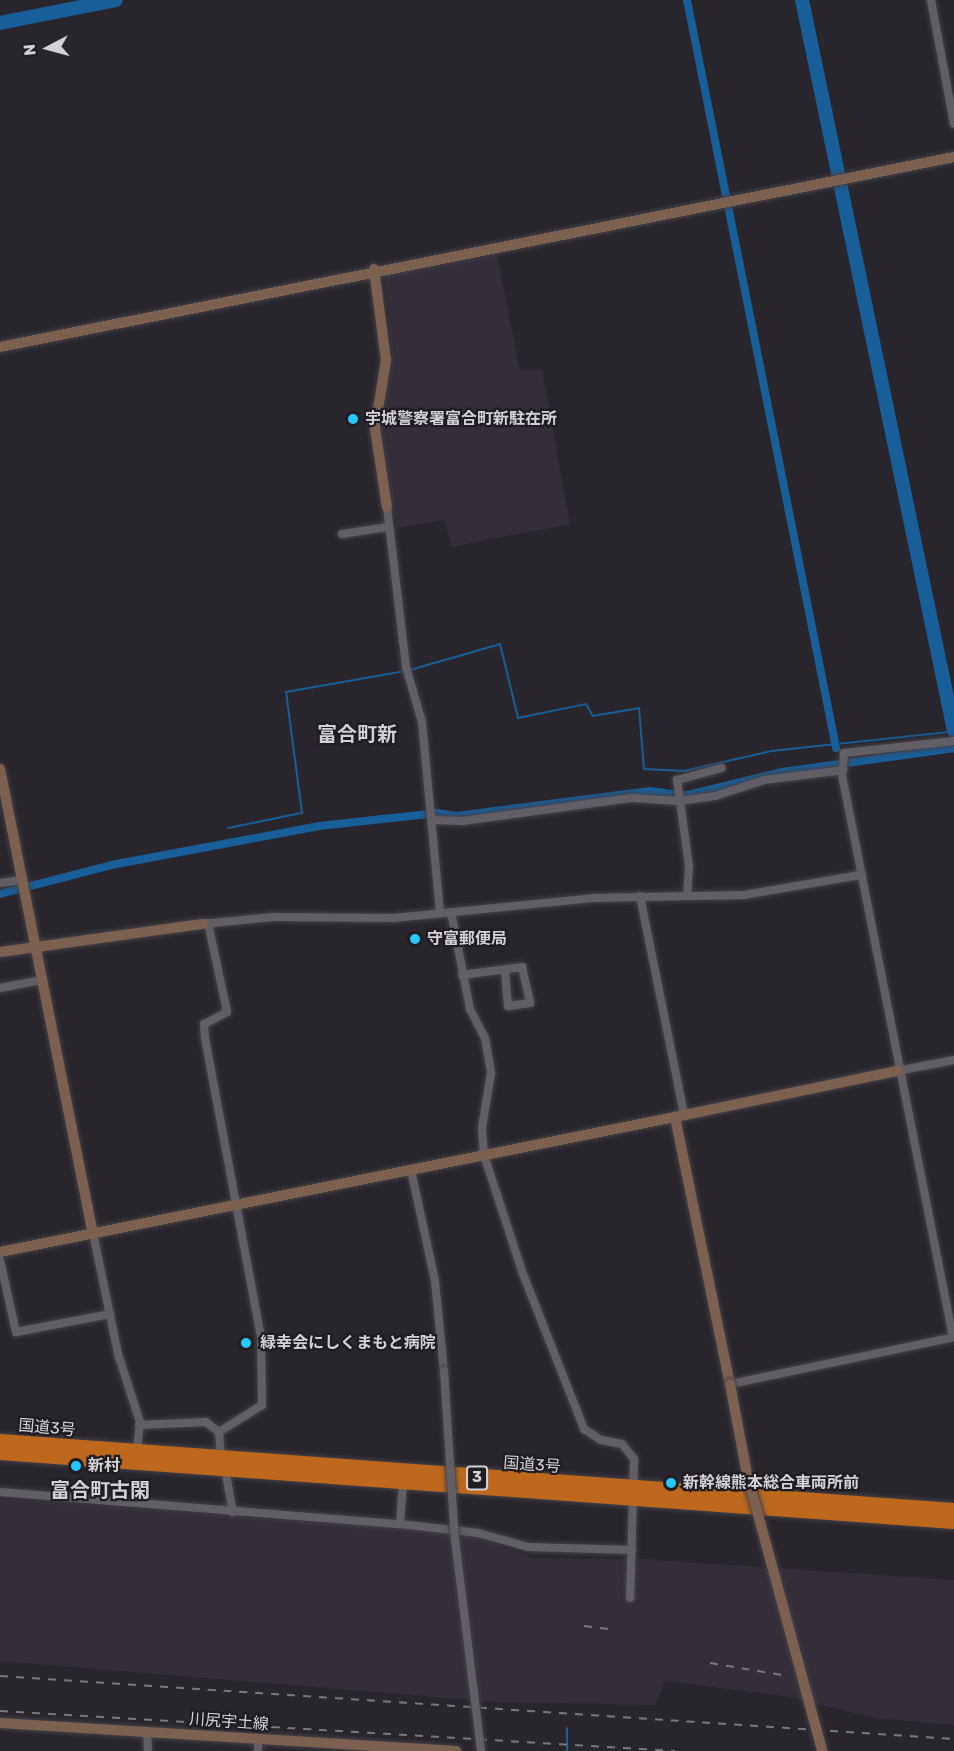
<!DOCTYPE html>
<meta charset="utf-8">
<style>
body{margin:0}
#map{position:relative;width:954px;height:1751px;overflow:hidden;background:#29252c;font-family:Rubik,"Noto Sans JP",sans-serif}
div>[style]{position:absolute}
.built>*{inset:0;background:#342d3a}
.stream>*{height:2px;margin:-1px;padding:0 1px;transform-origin:1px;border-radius:1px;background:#185e99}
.canal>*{height:8px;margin:-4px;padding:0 4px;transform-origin:4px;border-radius:4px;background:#185e99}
.river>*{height:14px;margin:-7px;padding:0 7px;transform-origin:7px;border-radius:7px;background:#185e99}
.roads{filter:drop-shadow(0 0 2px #444147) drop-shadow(0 0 2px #444147)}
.street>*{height:8px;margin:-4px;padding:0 4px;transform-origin:4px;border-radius:4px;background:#625e66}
.secondary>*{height:10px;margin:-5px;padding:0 5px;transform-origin:5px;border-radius:5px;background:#7d6150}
.highway>*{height:14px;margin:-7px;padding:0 7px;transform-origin:7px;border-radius:7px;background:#bd681d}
.rail>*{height:2px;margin-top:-1px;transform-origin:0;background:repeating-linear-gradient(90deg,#7a777d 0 8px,transparent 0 16px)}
.bridges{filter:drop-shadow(0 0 2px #444147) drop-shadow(0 0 2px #444147)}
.street-bridge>*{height:8px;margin:-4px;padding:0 4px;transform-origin:4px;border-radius:4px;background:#625e66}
.secondary-bridge>*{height:10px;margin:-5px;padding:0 5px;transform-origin:5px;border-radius:5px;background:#7d6150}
.dots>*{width:16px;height:16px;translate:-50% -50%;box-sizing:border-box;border:3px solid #1f1c22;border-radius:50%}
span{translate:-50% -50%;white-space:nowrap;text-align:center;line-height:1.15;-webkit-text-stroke:4.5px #1f1c22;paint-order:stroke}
.shield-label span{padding:2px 4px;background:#1f1c22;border:2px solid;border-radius:4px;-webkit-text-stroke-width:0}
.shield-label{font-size:15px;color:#d4d2d7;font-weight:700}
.poi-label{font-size:16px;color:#d4d2d7;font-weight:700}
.left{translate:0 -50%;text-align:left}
.street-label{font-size:16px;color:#d4d2d7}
.quarter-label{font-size:20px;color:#d3cfd8;font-weight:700}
.north{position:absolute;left:18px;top:18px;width:60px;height:60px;-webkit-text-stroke:4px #1f1c22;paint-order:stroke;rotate:264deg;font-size:16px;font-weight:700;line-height:24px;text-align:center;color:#d4d2d7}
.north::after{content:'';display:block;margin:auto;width:21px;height:27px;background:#d4d2d7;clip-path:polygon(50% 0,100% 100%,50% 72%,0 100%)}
</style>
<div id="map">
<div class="built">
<div style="clip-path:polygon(497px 255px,520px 371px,542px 369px,570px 524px,451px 547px,445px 520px,397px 528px,381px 430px,392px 352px,384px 276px)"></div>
<div style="clip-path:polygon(0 1499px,405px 1529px,478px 1538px,534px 1558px,642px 1559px,954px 1580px,954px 1725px,875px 1718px,784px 1696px,666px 1681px,655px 1705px,494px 1702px,0 1661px)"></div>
</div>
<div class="stream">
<div style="left:410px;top:670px;width:94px;rotate:-16.1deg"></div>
<div style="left:500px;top:644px;width:76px;rotate:76.3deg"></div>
<div style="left:518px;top:718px;width:69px;rotate:-11.6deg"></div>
<div style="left:586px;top:704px;width:14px;rotate:60deg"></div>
<div style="left:593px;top:716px;width:47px;rotate:-9.9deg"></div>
<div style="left:639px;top:708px;width:61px;rotate:85.3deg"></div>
<div style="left:644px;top:769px;width:40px;rotate:2.9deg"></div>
<div style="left:684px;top:771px;width:89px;rotate:-12.9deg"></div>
<div style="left:771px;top:751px;width:180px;rotate:-6.1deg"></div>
<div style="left:228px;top:828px;width:76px;rotate:-11.5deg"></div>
<div style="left:302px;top:813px;width:122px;rotate:-97.5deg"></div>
<div style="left:286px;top:692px;width:121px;rotate:-10deg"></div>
<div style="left:567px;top:1751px;width:23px;rotate:-90deg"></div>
</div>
<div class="canal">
<div style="left:687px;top:0;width:763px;rotate:78.73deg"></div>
<div style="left:0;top:894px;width:115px;rotate:-14.6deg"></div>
<div style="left:111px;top:865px;width:212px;rotate:-10.6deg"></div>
<div style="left:319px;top:826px;width:119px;rotate:-6.3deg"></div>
<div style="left:437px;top:813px;width:20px;rotate:9deg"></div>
<div style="left:457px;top:816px;width:195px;rotate:-7.4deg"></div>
<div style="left:650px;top:791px;width:34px;rotate:8deg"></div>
<div style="left:684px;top:796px;width:101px;rotate:-13.8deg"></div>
<div style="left:782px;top:772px;width:174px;rotate:-7.9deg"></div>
</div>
<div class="river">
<div style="left:802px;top:0;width:747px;rotate:78.25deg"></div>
<div style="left:0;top:23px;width:118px;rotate:-11.2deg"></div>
</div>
<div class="roads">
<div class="street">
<div style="left:931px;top:0;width:126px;rotate:79.5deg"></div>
<div style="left:387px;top:507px;width:161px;rotate:83.2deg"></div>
<div style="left:406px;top:667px;width:57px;rotate:73.8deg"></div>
<div style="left:422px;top:722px;width:192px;rotate:84.6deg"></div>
<div style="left:342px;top:534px;width:47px;rotate:-8.7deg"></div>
<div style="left:841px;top:770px;width:578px;rotate:78.83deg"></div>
<div style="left:433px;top:820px;width:30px;rotate:2deg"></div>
<div style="left:463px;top:821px;width:171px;rotate:-7.8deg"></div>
<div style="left:632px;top:798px;width:47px;rotate:3.7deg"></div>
<div style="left:679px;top:801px;width:36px;rotate:-8deg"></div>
<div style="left:715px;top:796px;width:52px;rotate:-18.1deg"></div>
<div style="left:764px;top:780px;width:80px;rotate:-7.2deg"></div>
<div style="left:843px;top:770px;width:17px;rotate:-87deg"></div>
<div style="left:844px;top:753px;width:111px;rotate:-6.2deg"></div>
<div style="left:0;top:883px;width:22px;rotate:-8deg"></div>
<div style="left:640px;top:896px;width:222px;rotate:78.6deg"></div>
<div style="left:687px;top:896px;width:30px;rotate:-86deg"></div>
<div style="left:689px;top:866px;width:87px;rotate:-97.9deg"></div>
<div style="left:677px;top:780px;width:46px;rotate:-15.3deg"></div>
<div style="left:451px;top:912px;width:99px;rotate:78.9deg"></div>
<div style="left:470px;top:1009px;width:33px;rotate:63deg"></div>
<div style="left:485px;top:1038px;width:36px;rotate:80deg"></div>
<div style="left:491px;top:1073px;width:56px;rotate:99.3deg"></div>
<div style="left:482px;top:1128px;width:27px;rotate:86deg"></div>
<div style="left:484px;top:1155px;width:125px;rotate:71.9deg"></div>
<div style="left:523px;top:1274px;width:167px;rotate:68.5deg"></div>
<div style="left:584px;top:1429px;width:20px;rotate:33deg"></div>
<div style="left:601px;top:1440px;width:21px;rotate:11deg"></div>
<div style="left:622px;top:1444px;width:19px;rotate:51deg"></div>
<div style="left:634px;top:1459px;width:139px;rotate:91.6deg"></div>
<div style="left:208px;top:923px;width:91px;rotate:77.9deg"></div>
<div style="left:227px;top:1012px;width:26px;rotate:152deg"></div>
<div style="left:204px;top:1024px;width:14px;rotate:86deg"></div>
<div style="left:205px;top:1038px;width:305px;rotate:79.4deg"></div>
<div style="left:261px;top:1338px;width:67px;rotate:89.1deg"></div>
<div style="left:262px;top:1405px;width:51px;rotate:147.9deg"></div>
<div style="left:219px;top:1432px;width:26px;rotate:86deg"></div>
<div style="left:203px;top:924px;width:70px;rotate:-5.7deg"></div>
<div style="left:273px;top:917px;width:121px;rotate:0.5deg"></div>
<div style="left:394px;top:918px;width:200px;rotate:-5.7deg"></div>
<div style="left:593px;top:898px;width:151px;rotate:-1.1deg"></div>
<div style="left:744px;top:895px;width:118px;rotate:-9.8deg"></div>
<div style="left:462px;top:975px;width:61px;rotate:-7.6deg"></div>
<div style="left:522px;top:967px;width:37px;rotate:77deg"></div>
<div style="left:530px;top:1003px;width:22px;rotate:172deg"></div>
<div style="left:508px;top:1006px;width:36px;rotate:-95deg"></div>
<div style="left:0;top:988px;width:43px;rotate:-10.8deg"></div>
<div style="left:897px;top:1071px;width:58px;rotate:-10.9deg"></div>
<div style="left:411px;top:1170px;width:114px;rotate:77.8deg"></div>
<div style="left:435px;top:1281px;width:90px;rotate:84.3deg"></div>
<div style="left:93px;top:1233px;width:124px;rotate:78.3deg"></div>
<div style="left:118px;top:1354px;width:71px;rotate:72.1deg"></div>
<div style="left:140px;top:1422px;width:30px;rotate:96deg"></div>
<div style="left:0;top:1260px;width:74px;rotate:77.5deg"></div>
<div style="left:16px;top:1332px;width:96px;rotate:-10.8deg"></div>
<div style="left:730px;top:1384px;width:229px;rotate:-11.8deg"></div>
<div style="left:139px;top:1425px;width:67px;rotate:-2.6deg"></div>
<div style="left:206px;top:1422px;width:16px;rotate:38deg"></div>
<div style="left:225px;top:1469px;width:44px;rotate:79.5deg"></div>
<div style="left:0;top:1492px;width:401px;rotate:4.6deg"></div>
<div style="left:400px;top:1524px;width:79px;rotate:6.6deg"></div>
<div style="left:478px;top:1533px;width:52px;rotate:15.6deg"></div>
<div style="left:528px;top:1547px;width:104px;rotate:1.7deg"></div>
<div style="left:400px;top:1524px;width:43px;rotate:-86deg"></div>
<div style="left:147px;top:1732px;width:19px;rotate:87deg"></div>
<div style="left:258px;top:1739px;width:12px;rotate:90deg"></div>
</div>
<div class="secondary">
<div style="left:374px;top:269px;width:92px;rotate:82.5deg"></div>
<div style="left:386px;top:360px;width:69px;rotate:99.2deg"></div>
<div style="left:375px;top:428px;width:80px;rotate:81.4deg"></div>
<div style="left:0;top:347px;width:973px;rotate:-11.26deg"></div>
<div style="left:0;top:769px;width:473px;rotate:78.7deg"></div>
<div style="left:0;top:952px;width:205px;rotate:-7.9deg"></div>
<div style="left:675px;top:1117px;width:227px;rotate:-11.7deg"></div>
<div style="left:0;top:1252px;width:688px;rotate:-11.31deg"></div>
<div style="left:675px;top:1117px;width:273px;rotate:78.4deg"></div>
<div style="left:0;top:1723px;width:457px;rotate:3.5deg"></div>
</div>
<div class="highway">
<div style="left:0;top:1441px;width:956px;rotate:4.14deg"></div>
<div style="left:0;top:1453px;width:956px;rotate:4.14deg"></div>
</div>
</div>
<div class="rail">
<div style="left:584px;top:1626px;width:31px;rotate:7deg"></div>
<div style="left:710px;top:1663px;width:73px;rotate:9.5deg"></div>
<div style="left:0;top:1676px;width:956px;rotate:3.78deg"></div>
<div style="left:0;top:1711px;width:676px;rotate:3.39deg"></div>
</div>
<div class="bridges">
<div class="street-bridge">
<div style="left:444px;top:1371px;width:168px;rotate:86.3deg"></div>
<div style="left:455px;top:1539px;width:214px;rotate:83deg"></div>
</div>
<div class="secondary-bridge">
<div style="left:730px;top:1384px;width:92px;rotate:79.3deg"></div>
<div style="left:747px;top:1474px;width:287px;rotate:74.8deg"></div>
</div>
</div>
<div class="dots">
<div style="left:353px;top:419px;background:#26c9fe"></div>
<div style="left:415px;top:939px;background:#26c9fe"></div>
<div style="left:246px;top:1343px;background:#26c9fe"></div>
<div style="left:76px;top:1466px;background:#26c9fe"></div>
<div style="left:671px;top:1483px;background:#26c9fe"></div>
</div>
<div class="shield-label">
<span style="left:477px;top:1478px">3</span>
</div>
<div class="poi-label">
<span class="left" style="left:365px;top:419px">宇城警察署富合町新駐在所</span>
<span class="left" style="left:427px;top:939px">守富郵便局</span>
<span class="left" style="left:260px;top:1343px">緑幸会にしくまもと病院</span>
<span class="left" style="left:88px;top:1466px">新村</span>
<span class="left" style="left:683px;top:1483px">新幹線熊本総合車両所前</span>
</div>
<div class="street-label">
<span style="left:47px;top:1428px;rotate:5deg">国道3号</span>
<span style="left:532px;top:1465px;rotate:4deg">国道3号</span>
<span style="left:229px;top:1722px;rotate:4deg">川尻宇土線</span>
</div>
<div class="quarter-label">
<span style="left:357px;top:734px">富合町新</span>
<span style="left:100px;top:1490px">富合町古閑</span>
</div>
<div class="north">N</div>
</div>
